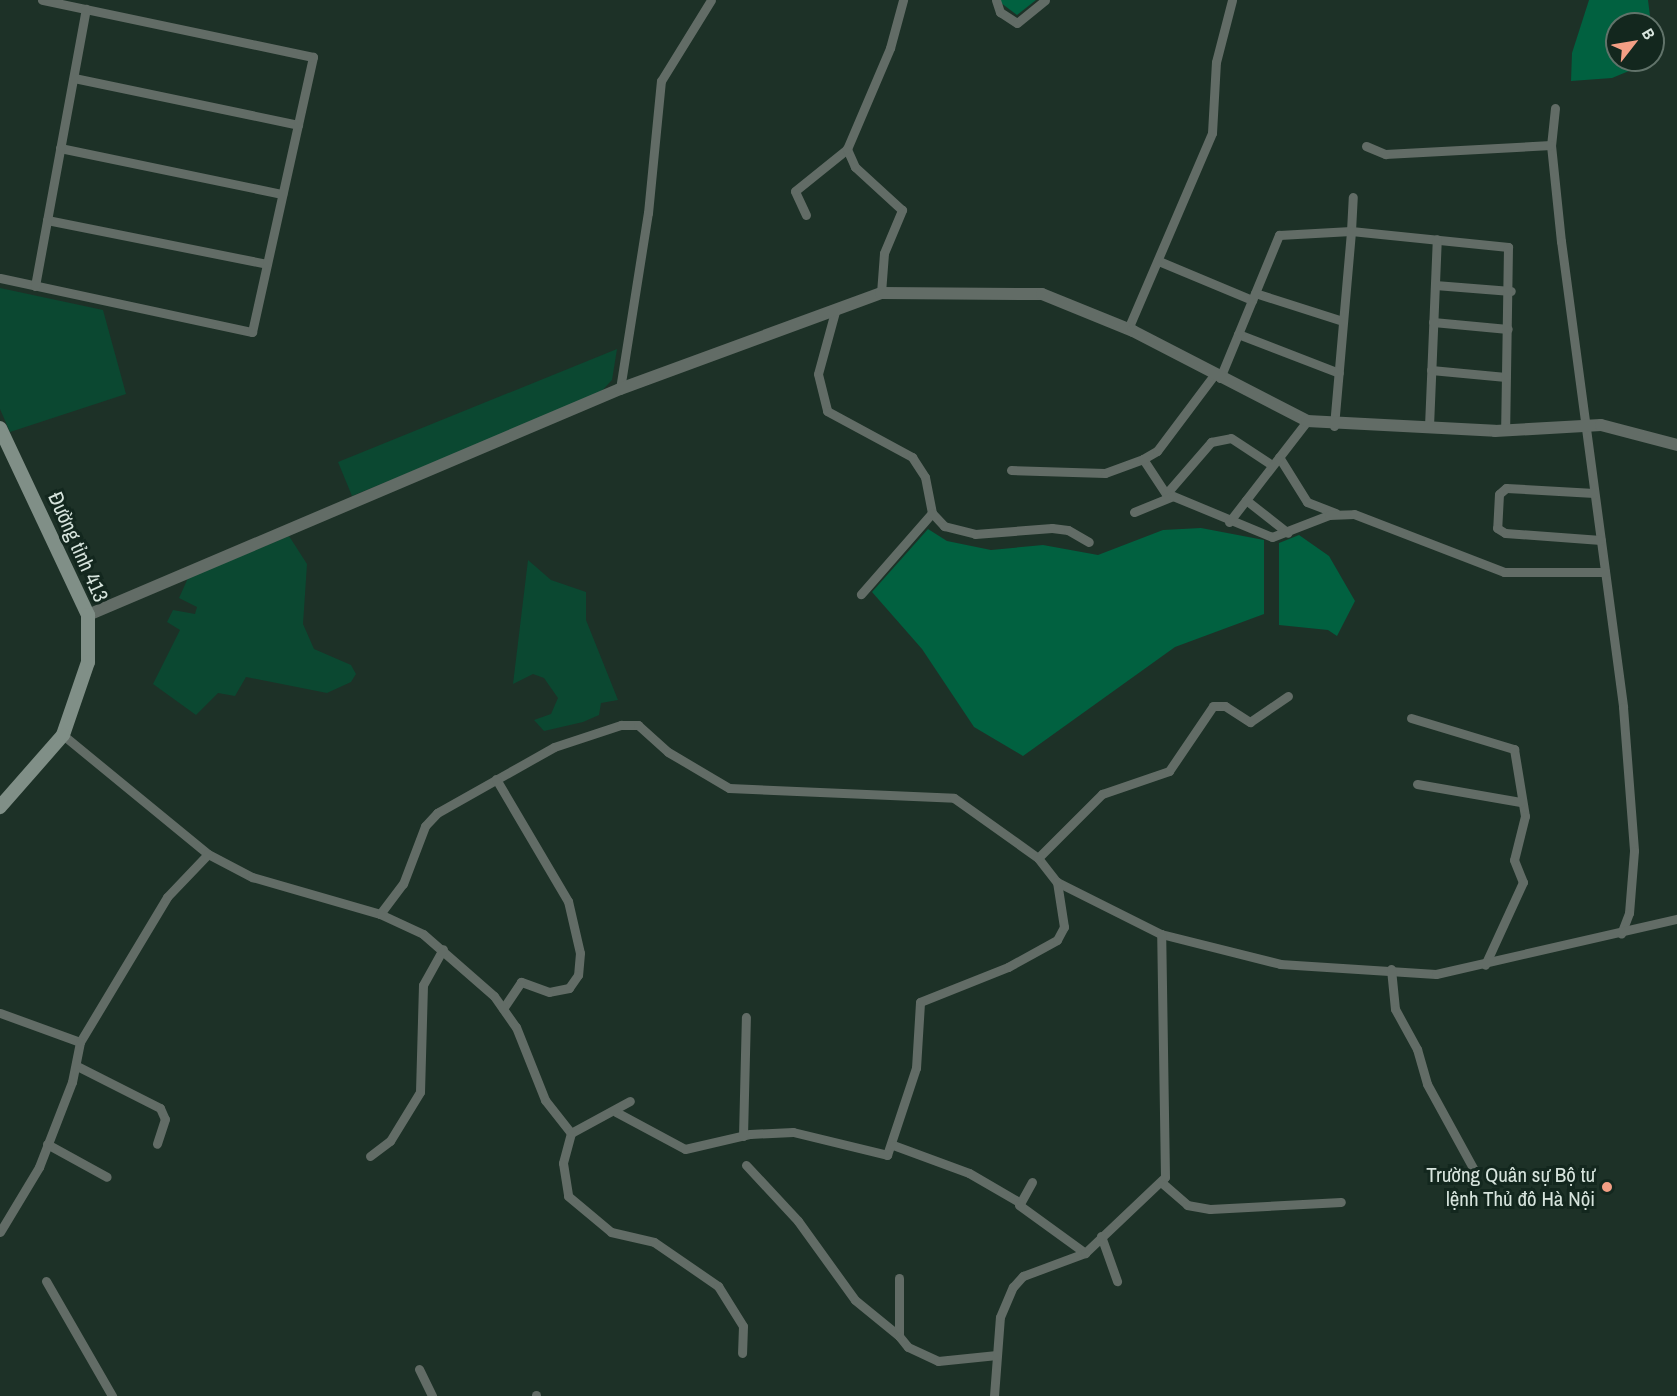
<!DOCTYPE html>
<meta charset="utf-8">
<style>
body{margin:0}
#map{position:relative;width:1677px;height:1396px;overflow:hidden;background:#1d3127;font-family:"Archivo Narrow",sans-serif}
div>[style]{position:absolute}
.green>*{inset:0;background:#0b4831}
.water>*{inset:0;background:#016140}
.minor>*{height:9px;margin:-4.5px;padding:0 4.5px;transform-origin:4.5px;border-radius:4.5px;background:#626c66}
.tertiary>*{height:12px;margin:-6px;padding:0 6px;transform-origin:6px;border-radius:6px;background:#626c66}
.secondary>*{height:14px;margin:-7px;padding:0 7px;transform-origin:7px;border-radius:7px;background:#808f87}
.dots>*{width:16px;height:16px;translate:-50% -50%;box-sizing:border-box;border:3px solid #13271e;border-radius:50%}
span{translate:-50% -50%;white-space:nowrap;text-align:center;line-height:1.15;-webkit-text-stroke:6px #13271e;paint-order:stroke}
.street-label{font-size:21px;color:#d7e4dd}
.poi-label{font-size:21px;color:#d7e4dd}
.right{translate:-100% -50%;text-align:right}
.north{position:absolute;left:1605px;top:12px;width:60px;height:60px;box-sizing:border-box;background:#13271e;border:2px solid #61736a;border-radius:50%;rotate:59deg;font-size:16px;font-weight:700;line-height:24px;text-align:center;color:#d7e4dd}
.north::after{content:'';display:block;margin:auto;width:21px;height:27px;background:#f39f85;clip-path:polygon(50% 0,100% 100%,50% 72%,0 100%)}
</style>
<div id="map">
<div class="green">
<div style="clip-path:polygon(0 288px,103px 310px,126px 394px,10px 432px,0 409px)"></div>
<div style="clip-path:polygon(617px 349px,612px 380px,598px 395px,352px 496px,338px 462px)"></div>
<div style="clip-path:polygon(289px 536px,307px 564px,303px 624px,314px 649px,351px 665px,356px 674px,351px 682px,327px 693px,246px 677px,235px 696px,218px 693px,196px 715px,153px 684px,180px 630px,167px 622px,173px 610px,195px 614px,197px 607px,179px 598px,188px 578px)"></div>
<div style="clip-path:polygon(528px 560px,551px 580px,586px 592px,586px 620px,618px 700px,601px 703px,599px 715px,583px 722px,544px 731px,534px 720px,551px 714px,558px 698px,544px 678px,533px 674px,513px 684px)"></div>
</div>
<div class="water">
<div style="clip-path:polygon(997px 0,1036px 0,1017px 15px)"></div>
<div style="clip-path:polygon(1589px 0,1648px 0,1651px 24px,1617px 24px,1617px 60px,1645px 60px,1641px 66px,1612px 78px,1571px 81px,1572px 53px)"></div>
<div style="clip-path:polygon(1201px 528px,1264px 540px,1264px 614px,1175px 647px,1023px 756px,974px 727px,922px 649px,872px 592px,928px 529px,947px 541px,991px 550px,1043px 545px,1098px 555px,1163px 530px)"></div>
<div style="clip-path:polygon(1299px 535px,1329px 556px,1355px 601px,1337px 636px,1328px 630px,1279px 625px,1279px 543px)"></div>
</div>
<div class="minor">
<div style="left:996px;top:0;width:13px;rotate:72deg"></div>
<div style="left:1000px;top:12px;width:20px;rotate:33deg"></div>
<div style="left:1017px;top:23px;width:36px;rotate:-39deg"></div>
<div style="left:74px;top:78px;width:229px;rotate:11.8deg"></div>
<div style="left:1555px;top:108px;width:37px;rotate:96deg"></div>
<div style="left:1551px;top:145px;width:97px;rotate:84.1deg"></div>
<div style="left:1561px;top:241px;width:470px;rotate:82.4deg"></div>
<div style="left:1623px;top:707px;width:144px;rotate:85.6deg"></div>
<div style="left:1634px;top:851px;width:62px;rotate:94.6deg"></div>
<div style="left:1629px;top:913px;width:22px;rotate:111deg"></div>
<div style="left:1366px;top:146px;width:21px;rotate:23deg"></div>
<div style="left:1385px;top:154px;width:166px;rotate:-3.1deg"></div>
<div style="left:60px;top:148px;width:227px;rotate:11.7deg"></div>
<div style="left:806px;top:215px;width:26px;rotate:-115deg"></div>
<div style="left:795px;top:191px;width:67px;rotate:-38.9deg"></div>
<div style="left:47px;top:220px;width:224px;rotate:11.3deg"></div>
<div style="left:1161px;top:262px;width:99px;rotate:22.7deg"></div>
<div style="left:0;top:278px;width:258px;rotate:12.1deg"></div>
<div style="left:252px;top:332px;width:282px;rotate:-77.5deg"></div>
<div style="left:313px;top:57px;width:277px;rotate:-168.1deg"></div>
<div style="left:1435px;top:285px;width:76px;rotate:4.5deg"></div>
<div style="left:35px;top:286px;width:282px;rotate:-79.6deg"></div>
<div style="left:881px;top:293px;width:40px;rotate:-85.7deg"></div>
<div style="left:884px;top:253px;width:47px;rotate:-67.3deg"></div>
<div style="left:902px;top:210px;width:64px;rotate:-137.5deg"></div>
<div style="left:855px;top:167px;width:20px;rotate:-114deg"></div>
<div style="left:847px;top:149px;width:110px;rotate:-66.9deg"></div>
<div style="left:890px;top:48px;width:50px;rotate:-74.8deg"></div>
<div style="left:1255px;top:293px;width:92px;rotate:17.7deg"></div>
<div style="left:836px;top:308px;width:68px;rotate:105.3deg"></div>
<div style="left:818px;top:374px;width:38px;rotate:76deg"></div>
<div style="left:827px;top:411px;width:97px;rotate:28.4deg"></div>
<div style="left:912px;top:457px;width:24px;rotate:57deg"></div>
<div style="left:925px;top:477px;width:37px;rotate:79deg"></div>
<div style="left:932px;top:513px;width:108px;rotate:131.2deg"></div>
<div style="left:1433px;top:322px;width:75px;rotate:5.3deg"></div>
<div style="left:1128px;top:329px;width:213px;rotate:-66.8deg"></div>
<div style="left:1212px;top:133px;width:71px;rotate:-86.8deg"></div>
<div style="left:1216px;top:62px;width:64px;rotate:-75.5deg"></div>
<div style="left:1238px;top:334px;width:108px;rotate:21.1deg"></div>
<div style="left:1431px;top:370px;width:75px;rotate:5.3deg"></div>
<div style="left:1220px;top:378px;width:155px;rotate:-67.6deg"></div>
<div style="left:1279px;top:235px;width:72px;rotate:-3.2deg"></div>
<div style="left:1351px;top:231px;width:34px;rotate:-87deg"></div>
<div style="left:620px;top:389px;width:178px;rotate:-81deg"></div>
<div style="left:648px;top:213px;width:133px;rotate:-84.4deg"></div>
<div style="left:661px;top:81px;width:95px;rotate:-58.3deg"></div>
<div style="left:1334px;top:426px;width:196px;rotate:-85deg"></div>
<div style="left:1351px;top:231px;width:158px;rotate:5.8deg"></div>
<div style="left:1508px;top:247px;width:183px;rotate:90.9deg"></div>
<div style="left:1429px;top:426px;width:187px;rotate:-87.6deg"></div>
<div style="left:1279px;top:457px;width:53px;rotate:58.1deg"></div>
<div style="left:1307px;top:502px;width:31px;rotate:21deg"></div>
<div style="left:1143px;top:459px;width:45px;rotate:56.7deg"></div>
<div style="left:1011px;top:470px;width:94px;rotate:1.8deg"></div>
<div style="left:1105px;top:473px;width:40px;rotate:-20.2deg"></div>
<div style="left:1143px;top:459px;width:16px;rotate:-30deg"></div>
<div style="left:1157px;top:451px;width:95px;rotate:-53.1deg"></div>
<div style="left:1594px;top:493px;width:88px;rotate:-176.7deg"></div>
<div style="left:1506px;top:488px;width:9px;rotate:139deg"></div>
<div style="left:1499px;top:494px;width:34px;rotate:93deg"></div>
<div style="left:1497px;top:528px;width:9px;rotate:32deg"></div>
<div style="left:1505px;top:533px;width:96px;rotate:4.2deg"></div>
<div style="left:1166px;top:494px;width:69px;rotate:-49.1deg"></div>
<div style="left:1211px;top:442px;width:20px;rotate:-11deg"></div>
<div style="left:1231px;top:438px;width:49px;rotate:33.4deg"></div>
<div style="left:1246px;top:500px;width:53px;rotate:38.2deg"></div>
<div style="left:1134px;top:512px;width:42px;rotate:-22.3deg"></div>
<div style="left:1173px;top:496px;width:107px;rotate:22.5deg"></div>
<div style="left:1272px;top:537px;width:61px;rotate:-21.1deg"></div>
<div style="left:1329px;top:515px;width:25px;rotate:-2deg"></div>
<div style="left:1354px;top:514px;width:161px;rotate:21.1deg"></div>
<div style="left:1504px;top:572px;width:101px"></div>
<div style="left:932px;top:513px;width:18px;rotate:47deg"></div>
<div style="left:944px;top:526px;width:32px;rotate:14deg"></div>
<div style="left:975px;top:534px;width:77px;rotate:-4.5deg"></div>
<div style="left:1052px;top:528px;width:16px;rotate:7deg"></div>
<div style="left:1068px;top:530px;width:24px;rotate:30deg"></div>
<div style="left:1229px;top:522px;width:128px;rotate:-52.3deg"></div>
<div style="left:1411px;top:718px;width:108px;rotate:16.8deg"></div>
<div style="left:1514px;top:749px;width:68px;rotate:80.7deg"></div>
<div style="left:1525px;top:816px;width:45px;rotate:104deg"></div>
<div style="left:1514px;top:860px;width:24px;rotate:68deg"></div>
<div style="left:1523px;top:882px;width:91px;rotate:114.6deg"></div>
<div style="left:63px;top:735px;width:188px;rotate:39.4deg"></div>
<div style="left:208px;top:854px;width:50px;rotate:27.6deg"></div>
<div style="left:252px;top:877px;width:133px;rotate:16.1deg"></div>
<div style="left:380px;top:914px;width:38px;rotate:-53deg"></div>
<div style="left:403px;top:884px;width:62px;rotate:-69.2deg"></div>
<div style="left:425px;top:826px;width:18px;rotate:-47deg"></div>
<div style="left:437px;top:813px;width:134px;rotate:-29.4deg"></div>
<div style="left:554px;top:747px;width:71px;rotate:-18.2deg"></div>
<div style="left:621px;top:725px;width:17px"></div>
<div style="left:638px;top:725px;width:40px;rotate:42deg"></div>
<div style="left:668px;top:752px;width:71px;rotate:30.5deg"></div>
<div style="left:729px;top:788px;width:225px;rotate:2.5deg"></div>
<div style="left:954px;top:798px;width:103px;rotate:35.5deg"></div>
<div style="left:1038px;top:858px;width:31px;rotate:52deg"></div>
<div style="left:1057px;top:882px;width:116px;rotate:26.6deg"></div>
<div style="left:1161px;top:934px;width:123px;rotate:14.1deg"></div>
<div style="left:1280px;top:964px;width:156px;rotate:3.7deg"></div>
<div style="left:1436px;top:974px;width:247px;rotate:-12.9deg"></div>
<div style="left:496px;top:779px;width:142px;rotate:59.5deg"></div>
<div style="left:568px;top:901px;width:53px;rotate:77deg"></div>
<div style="left:580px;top:953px;width:22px;rotate:95deg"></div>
<div style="left:578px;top:975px;width:16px;rotate:125deg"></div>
<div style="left:569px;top:988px;width:20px;rotate:169deg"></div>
<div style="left:549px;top:992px;width:30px;rotate:-160deg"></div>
<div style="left:521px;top:982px;width:32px;rotate:124deg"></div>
<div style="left:1417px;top:784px;width:105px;rotate:9.9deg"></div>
<div style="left:1038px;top:858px;width:91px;rotate:-45deg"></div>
<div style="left:1102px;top:794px;width:71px;rotate:-18.9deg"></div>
<div style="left:1169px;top:771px;width:78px;rotate:-55.9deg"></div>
<div style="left:1213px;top:706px;width:12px"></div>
<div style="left:1225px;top:706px;width:30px;rotate:33deg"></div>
<div style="left:1250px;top:722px;width:46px;rotate:-34.4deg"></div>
<div style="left:380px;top:914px;width:47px;rotate:24.9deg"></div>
<div style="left:423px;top:934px;width:94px;rotate:41.1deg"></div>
<div style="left:494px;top:996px;width:38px;rotate:55deg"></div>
<div style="left:516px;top:1027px;width:79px;rotate:68.3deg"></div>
<div style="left:545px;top:1100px;width:42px;rotate:51.8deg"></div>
<div style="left:571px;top:1133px;width:31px;rotate:105deg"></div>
<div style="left:563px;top:1163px;width:33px;rotate:81deg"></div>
<div style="left:568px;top:1196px;width:56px;rotate:39.9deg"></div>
<div style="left:611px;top:1232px;width:44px;rotate:13.1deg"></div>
<div style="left:654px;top:1242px;width:78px;rotate:34.5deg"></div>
<div style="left:718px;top:1286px;width:47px;rotate:58deg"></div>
<div style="left:743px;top:1326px;width:27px;rotate:92deg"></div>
<div style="left:1391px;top:969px;width:40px;rotate:84.3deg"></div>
<div style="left:1395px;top:1009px;width:46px;rotate:61.2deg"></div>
<div style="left:1417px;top:1049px;width:36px;rotate:74deg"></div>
<div style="left:1427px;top:1084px;width:96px;rotate:61.3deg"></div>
<div style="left:0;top:1013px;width:85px;rotate:19.9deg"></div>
<div style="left:80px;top:1042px;width:169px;rotate:-59deg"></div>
<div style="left:167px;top:897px;width:59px;rotate:-46.4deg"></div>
<div style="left:77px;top:1066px;width:93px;rotate:26.8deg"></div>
<div style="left:160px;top:1108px;width:12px;rotate:66deg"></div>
<div style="left:165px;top:1119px;width:26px;rotate:108deg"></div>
<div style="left:616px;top:1112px;width:78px;rotate:28.2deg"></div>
<div style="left:685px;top:1149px;width:67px;rotate:-13deg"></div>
<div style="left:750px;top:1134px;width:43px;rotate:-2.7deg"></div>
<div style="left:793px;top:1132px;width:97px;rotate:13.7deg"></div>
<div style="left:887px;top:1155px;width:92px;rotate:-71.6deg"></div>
<div style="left:916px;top:1068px;width:66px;rotate:-86.5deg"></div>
<div style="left:920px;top:1002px;width:95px;rotate:-21.7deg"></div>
<div style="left:1008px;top:967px;width:56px;rotate:-28.9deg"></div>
<div style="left:1057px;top:940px;width:15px;rotate:-62deg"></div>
<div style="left:1064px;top:927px;width:46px;rotate:-98.8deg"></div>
<div style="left:571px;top:1133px;width:67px;rotate:-28.5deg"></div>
<div style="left:743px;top:1136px;width:119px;rotate:-88.6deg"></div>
<div style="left:47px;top:1144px;width:68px;rotate:28.8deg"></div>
<div style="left:893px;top:1145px;width:81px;rotate:20.2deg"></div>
<div style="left:969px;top:1173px;width:58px;rotate:30.1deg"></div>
<div style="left:370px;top:1156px;width:25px;rotate:-37deg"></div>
<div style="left:390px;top:1141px;width:57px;rotate:-58.5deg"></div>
<div style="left:420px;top:1092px;width:107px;rotate:-88.4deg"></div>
<div style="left:423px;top:985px;width:41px;rotate:-60.9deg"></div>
<div style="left:746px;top:1165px;width:76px;rotate:47.1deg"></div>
<div style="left:798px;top:1221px;width:97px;rotate:54.2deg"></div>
<div style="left:855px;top:1300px;width:57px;rotate:39.3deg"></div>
<div style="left:1032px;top:1182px;width:26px;rotate:119deg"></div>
<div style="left:1019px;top:1205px;width:82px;rotate:36deg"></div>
<div style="left:1161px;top:1182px;width:35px;rotate:41deg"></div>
<div style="left:1187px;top:1205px;width:23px;rotate:10deg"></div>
<div style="left:1210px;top:1209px;width:131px;rotate:-3.1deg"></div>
<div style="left:0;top:1232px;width:76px;rotate:-59deg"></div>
<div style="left:39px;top:1167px;width:91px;rotate:-68.8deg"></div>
<div style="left:72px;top:1082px;width:41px;rotate:-78.7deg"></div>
<div style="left:1101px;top:1236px;width:48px;rotate:70.4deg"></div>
<div style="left:899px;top:1278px;width:58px;rotate:90deg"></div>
<div style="left:899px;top:1336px;width:14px;rotate:51deg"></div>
<div style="left:908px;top:1347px;width:33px;rotate:25deg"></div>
<div style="left:938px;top:1361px;width:59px;rotate:-5.8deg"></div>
<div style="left:46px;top:1281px;width:133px;rotate:60.1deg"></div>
<div style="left:419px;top:1369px;width:30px;rotate:64deg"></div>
<div style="left:536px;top:1396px;width:1px;rotate:-90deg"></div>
<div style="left:994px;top:1396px;width:79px;rotate:-85.7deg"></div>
<div style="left:1000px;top:1317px;width:33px;rotate:-67deg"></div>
<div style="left:1013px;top:1287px;width:15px;rotate:-48deg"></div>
<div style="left:1023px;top:1276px;width:66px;rotate:-20.4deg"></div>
<div style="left:1085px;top:1253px;width:110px;rotate:-43.5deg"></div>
<div style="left:1165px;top:1177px;width:243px;rotate:-90.9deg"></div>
</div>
<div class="tertiary">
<div style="left:88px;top:615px;width:578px;rotate:-23.02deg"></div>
<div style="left:620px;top:389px;width:278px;rotate:-20.2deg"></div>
<div style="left:881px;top:293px;width:161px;rotate:0.4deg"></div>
<div style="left:1042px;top:294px;width:98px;rotate:22.1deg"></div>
<div style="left:1133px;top:331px;width:196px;rotate:27.3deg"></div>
<div style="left:1307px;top:421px;width:188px;rotate:3deg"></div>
<div style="left:1495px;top:431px;width:106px;rotate:-3.2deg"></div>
<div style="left:1601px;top:425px;width:79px;rotate:14.7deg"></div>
</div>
<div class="secondary">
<div style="left:0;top:428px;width:207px;rotate:64.8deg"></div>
<div style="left:88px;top:615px;width:47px;rotate:90deg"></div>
<div style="left:88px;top:662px;width:77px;rotate:108.9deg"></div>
<div style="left:63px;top:735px;width:96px;rotate:131.2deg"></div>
</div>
<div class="dots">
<div style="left:1607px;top:1187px;background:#f39f85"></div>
</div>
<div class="street-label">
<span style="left:78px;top:547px;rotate:66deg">Đường tỉnh 413</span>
</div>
<div class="poi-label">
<span class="right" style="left:1595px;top:1187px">Trường Quân sự Bộ tư<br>lệnh Thủ đô Hà Nội</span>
</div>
<div class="north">B</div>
</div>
